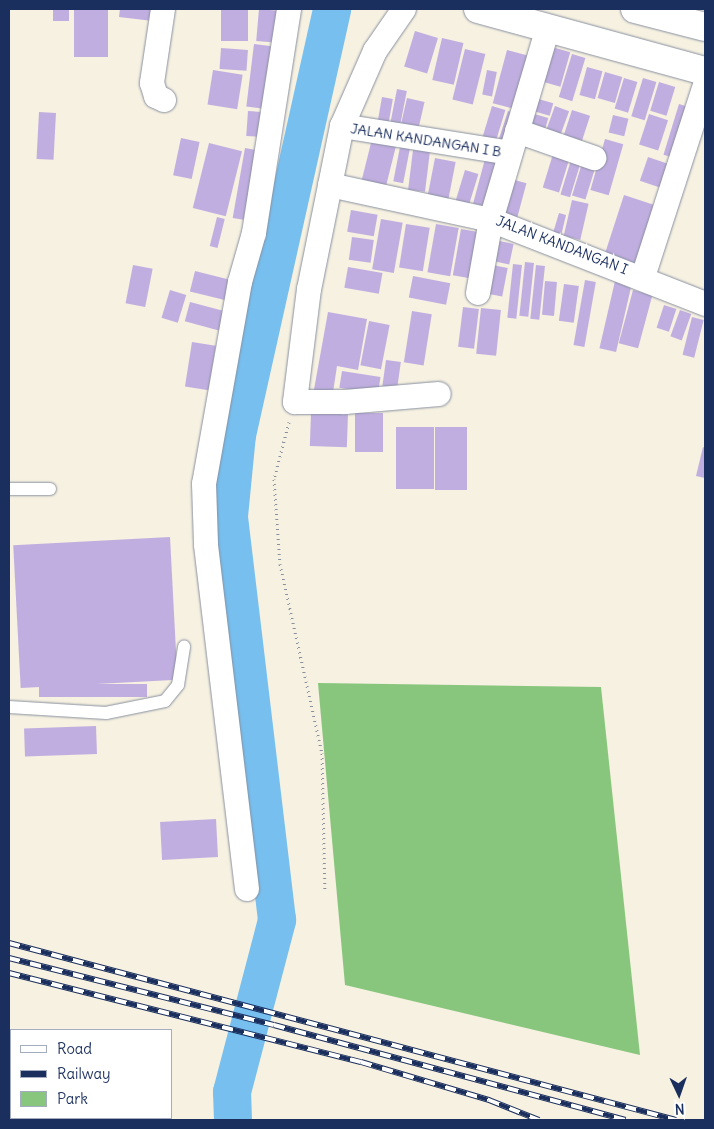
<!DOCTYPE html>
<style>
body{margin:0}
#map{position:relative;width:714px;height:1129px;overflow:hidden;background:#f6f1e1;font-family:Delius,sans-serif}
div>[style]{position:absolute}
.green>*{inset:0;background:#88c67d}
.river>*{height:38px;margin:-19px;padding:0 19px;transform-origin:19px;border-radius:19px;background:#76bfef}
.building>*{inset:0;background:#c1aee0;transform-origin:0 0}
.path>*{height:3px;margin-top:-1.5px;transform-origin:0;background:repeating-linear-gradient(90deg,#8890a0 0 1px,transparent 0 5px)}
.roads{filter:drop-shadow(0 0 1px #8890a0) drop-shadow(0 0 1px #8890a0)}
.lane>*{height:12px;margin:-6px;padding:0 6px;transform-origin:6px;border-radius:6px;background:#fff}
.street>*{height:24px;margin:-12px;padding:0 12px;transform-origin:12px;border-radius:12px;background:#fff}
.secondary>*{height:28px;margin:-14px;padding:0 14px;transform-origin:14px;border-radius:14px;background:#fff}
.rail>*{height:5.5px;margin-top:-2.75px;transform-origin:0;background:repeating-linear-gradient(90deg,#fff 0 11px,#1b2f5e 0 22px);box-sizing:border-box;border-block:1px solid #1b2f5e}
span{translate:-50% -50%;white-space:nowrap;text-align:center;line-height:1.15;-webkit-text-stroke:4.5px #fff;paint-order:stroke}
.street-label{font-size:14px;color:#1b2f5e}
.frame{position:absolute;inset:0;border:10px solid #1b2f5e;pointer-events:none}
.legend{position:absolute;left:10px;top:1029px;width:162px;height:90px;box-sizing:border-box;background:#fff;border:1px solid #a4acbf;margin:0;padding:6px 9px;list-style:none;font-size:15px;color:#1b2f5e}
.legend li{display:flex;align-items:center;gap:10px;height:25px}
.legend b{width:25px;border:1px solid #a4acbf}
.north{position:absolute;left:654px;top:1069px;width:50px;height:50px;-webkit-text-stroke:4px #fff;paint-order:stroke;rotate:177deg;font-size:14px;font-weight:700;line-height:20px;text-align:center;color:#1b2f5e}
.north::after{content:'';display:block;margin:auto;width:18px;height:22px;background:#1b2f5e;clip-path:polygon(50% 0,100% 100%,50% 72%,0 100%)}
</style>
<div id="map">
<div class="green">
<div style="clip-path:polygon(318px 683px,601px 687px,640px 1055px,345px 985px)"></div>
<div style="clip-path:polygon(9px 1077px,11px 1118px,60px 1118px,59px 1120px,9px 1120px)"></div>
</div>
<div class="river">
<div style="left:233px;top:1120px;width:28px;rotate:-92deg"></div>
<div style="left:232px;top:1092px;width:178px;rotate:-75.3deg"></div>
<div style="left:277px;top:920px;width:407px;rotate:-96.8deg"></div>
<div style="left:229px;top:516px;width:81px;rotate:-84.4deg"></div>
<div style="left:237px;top:435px;width:436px;rotate:-77.4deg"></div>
</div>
<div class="building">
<div style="left:53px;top:9px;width:16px;height:12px"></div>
<div style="left:74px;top:9px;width:34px;height:48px"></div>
<div style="clip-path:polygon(120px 9px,155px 9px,153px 21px,119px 17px)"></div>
<div style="left:221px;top:9px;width:27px;height:32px"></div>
<div style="left:259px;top:9px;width:25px;height:32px;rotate:5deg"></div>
<div style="left:415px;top:31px;width:24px;height:37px;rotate:17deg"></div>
<div style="left:442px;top:38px;width:22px;height:43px;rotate:13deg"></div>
<div style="left:254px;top:44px;width:26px;height:63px;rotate:7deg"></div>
<div style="left:552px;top:47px;width:19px;height:36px;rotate:16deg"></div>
<div style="left:221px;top:48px;width:27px;height:21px;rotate:4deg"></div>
<div style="left:465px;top:49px;width:21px;height:52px;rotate:14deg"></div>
<div style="left:507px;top:50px;width:28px;height:55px;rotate:15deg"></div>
<div style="left:572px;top:54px;width:14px;height:45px;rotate:17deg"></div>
<div style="left:587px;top:67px;width:16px;height:29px;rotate:15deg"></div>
<div style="left:213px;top:70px;width:30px;height:35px;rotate:9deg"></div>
<div style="left:487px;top:70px;width:10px;height:25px;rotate:11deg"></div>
<div style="left:605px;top:72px;width:18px;height:27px;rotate:16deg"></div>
<div style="left:624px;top:78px;width:14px;height:32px;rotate:17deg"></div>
<div style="left:643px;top:78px;width:14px;height:40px;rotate:17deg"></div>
<div style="left:659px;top:82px;width:17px;height:30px;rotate:17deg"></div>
<div style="left:397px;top:89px;width:10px;height:43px;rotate:11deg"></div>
<div style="left:382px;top:97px;width:11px;height:33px;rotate:10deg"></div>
<div style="left:407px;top:98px;width:18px;height:32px;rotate:13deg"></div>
<div style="left:535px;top:98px;width:19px;height:13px;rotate:16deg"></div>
<div style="left:679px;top:104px;width:17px;height:53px;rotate:17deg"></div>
<div style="left:492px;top:106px;width:14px;height:34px;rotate:17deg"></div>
<div style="left:555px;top:106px;width:15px;height:27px;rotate:20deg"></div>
<div style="left:572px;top:110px;width:19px;height:30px;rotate:18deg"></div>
<div style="left:248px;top:111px;width:14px;height:25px;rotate:4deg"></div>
<div style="left:508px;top:111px;width:13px;height:34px;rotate:18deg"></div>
<div style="left:39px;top:112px;width:17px;height:47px;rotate:3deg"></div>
<div style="left:531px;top:113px;width:18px;height:15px;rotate:16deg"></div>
<div style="left:649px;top:114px;width:20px;height:32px;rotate:18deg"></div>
<div style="left:613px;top:115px;width:16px;height:18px;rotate:14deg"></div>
<div style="left:181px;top:138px;width:19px;height:38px;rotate:12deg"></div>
<div style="left:372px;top:139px;width:25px;height:42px;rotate:14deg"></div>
<div style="left:605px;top:139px;width:19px;height:53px;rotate:16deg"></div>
<div style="left:209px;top:143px;width:34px;height:67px;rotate:14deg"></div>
<div style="left:400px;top:147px;width:10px;height:35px;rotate:11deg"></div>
<div style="left:245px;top:148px;width:11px;height:71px;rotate:10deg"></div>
<div style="left:413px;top:150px;width:17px;height:40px;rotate:7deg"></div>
<div style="left:553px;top:154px;width:17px;height:35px;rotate:17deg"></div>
<div style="left:648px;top:157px;width:28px;height:25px;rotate:19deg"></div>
<div style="left:435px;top:158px;width:21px;height:43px;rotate:11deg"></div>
<div style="left:485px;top:159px;width:16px;height:46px;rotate:15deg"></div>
<div style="left:571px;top:160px;width:10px;height:36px;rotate:17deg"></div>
<div style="left:582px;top:163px;width:14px;height:34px;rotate:17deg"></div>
<div style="left:465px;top:170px;width:14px;height:37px;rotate:17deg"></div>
<div style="left:511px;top:179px;width:16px;height:41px;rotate:15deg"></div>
<div style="left:624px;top:195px;width:32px;height:66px;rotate:18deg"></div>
<div style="left:572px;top:200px;width:17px;height:37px;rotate:13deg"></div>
<div style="left:351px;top:210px;width:27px;height:22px;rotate:10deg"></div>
<div style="clip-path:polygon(559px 213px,566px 215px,561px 236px,553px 233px)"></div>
<div style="left:217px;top:217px;width:8px;height:30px;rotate:14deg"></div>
<div style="left:381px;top:219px;width:22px;height:51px;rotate:10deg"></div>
<div style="left:406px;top:224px;width:24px;height:44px;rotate:9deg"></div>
<div style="left:436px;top:224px;width:23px;height:49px;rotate:10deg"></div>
<div style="left:461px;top:229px;width:23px;height:47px;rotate:10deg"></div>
<div style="left:352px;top:237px;width:22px;height:23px;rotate:8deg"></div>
<div style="left:495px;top:240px;width:19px;height:21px;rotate:12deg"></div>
<div style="left:525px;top:262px;width:9px;height:54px;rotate:6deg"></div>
<div style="left:513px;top:264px;width:9px;height:54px;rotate:6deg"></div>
<div style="left:133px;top:265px;width:20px;height:39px;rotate:11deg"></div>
<div style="left:492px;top:265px;width:16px;height:29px;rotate:11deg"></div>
<div style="left:536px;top:265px;width:9px;height:54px;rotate:6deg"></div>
<div style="left:348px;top:267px;width:35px;height:21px;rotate:10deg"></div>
<div style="left:195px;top:271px;width:40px;height:21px;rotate:14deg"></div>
<div style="left:413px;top:276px;width:38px;height:22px;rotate:11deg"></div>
<div style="left:585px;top:280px;width:11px;height:66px;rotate:10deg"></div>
<div style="left:545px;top:281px;width:12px;height:34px;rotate:5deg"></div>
<div style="left:615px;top:281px;width:17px;height:69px;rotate:13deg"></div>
<div style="left:564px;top:284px;width:15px;height:37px;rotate:8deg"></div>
<div style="left:170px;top:290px;width:17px;height:29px;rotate:17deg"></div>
<div style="left:633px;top:290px;width:20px;height:55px;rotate:15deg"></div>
<div style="left:190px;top:302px;width:38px;height:20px;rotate:15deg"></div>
<div style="left:664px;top:305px;width:13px;height:24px;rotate:18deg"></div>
<div style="left:463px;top:307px;width:16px;height:40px;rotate:7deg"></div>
<div style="left:481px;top:308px;width:20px;height:46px;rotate:6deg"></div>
<div style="left:680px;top:310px;width:12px;height:28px;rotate:20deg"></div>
<div style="left:412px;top:311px;width:20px;height:52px;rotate:9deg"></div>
<div style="clip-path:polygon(328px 312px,367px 319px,358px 370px,337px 366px,332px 399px,313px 395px)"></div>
<div style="left:692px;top:317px;width:12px;height:39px;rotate:14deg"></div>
<div style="left:369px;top:321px;width:21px;height:45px;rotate:11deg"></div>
<div style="left:192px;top:342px;width:24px;height:45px;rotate:9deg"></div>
<div style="left:386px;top:360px;width:15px;height:26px;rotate:8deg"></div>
<div style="left:342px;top:371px;width:39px;height:17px;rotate:9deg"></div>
<div style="left:311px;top:413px;width:37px;height:33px;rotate:2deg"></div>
<div style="left:355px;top:413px;width:28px;height:39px"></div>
<div style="left:396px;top:427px;width:38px;height:62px"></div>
<div style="left:435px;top:427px;width:32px;height:63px"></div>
<div style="clip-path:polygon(703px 447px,705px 448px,705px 478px,696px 476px)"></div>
<div style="left:170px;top:537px;width:143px;height:157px;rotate:87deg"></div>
<div style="left:147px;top:684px;width:13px;height:108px;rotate:90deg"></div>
<div style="left:96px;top:726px;width:28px;height:72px;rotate:88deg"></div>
<div style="left:216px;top:819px;width:38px;height:56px;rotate:87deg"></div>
</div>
<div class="path">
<div style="left:289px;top:422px;width:59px;rotate:104.7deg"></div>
<div style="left:274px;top:479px;width:85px;rotate:86deg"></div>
<div style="left:280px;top:564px;width:194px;rotate:77.5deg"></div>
<div style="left:322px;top:753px;width:138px;rotate:88.8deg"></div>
</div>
<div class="roads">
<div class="lane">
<div style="left:9px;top:489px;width:41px"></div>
<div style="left:9px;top:707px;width:97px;rotate:3.5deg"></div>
<div style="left:106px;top:713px;width:60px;rotate:-11.5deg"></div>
<div style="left:165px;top:701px;width:21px;rotate:-51deg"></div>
<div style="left:178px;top:685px;width:39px;rotate:-81deg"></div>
<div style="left:9px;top:1047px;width:2px"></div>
<div style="left:159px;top:1118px;width:2px;rotate:90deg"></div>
</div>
<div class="street">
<div style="left:163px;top:9px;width:75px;rotate:98.5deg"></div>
<div style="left:152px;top:83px;width:14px;rotate:73deg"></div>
<div style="left:156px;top:96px;width:9px;rotate:27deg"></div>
<div style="left:404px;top:9px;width:51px;rotate:124.6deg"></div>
<div style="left:375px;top:51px;width:82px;rotate:113.7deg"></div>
<div style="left:342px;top:126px;width:166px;rotate:101.4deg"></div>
<div style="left:309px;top:289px;width:114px;rotate:97.1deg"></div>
<div style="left:295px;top:402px;width:50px"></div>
<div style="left:345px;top:402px;width:94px;rotate:-4.9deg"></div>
<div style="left:342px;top:126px;width:170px;rotate:9.1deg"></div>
<div style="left:517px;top:131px;width:82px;rotate:19.3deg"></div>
<div style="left:330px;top:185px;width:165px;rotate:12.3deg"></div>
<div style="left:491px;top:220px;width:230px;rotate:21.4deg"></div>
<div style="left:643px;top:277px;width:202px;rotate:-72.1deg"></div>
<div style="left:478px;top:293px;width:74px;rotate:-79.9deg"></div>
<div style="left:491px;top:220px;width:201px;rotate:-73.5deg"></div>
<div style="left:247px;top:889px;width:347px;rotate:-96.8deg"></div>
<div style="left:206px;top:544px;width:60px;rotate:-91.9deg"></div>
<div style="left:204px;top:484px;width:205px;rotate:-79.9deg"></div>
<div style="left:240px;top:282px;width:51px;rotate:-74.1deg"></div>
<div style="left:254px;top:233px;width:227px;rotate:-81.1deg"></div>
</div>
<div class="secondary">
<div style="left:478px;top:9px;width:235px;rotate:15.3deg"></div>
<div style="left:635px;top:9px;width:72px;rotate:14.4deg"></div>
</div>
</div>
<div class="rail">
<div style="left:9px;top:943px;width:690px;rotate:14.86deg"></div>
<div style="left:9px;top:958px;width:273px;rotate:14.2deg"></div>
<div style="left:274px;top:1025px;width:364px;rotate:15.1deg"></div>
<div style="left:9px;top:973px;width:363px;rotate:14.2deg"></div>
<div style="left:361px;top:1062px;width:134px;rotate:16.5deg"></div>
<div style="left:489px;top:1100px;width:54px;rotate:21.8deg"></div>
</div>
<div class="street-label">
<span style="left:426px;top:140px;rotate:9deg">JALAN KANDANGAN I B</span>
<span style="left:562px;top:245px;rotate:21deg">JALAN KANDANGAN I</span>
</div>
<div class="frame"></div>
<ul class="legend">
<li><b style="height:6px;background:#fff"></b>Road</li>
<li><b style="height:6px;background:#1b2f5e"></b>Railway</li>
<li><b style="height:14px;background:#88c67d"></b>Park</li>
</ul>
<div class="north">N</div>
</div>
